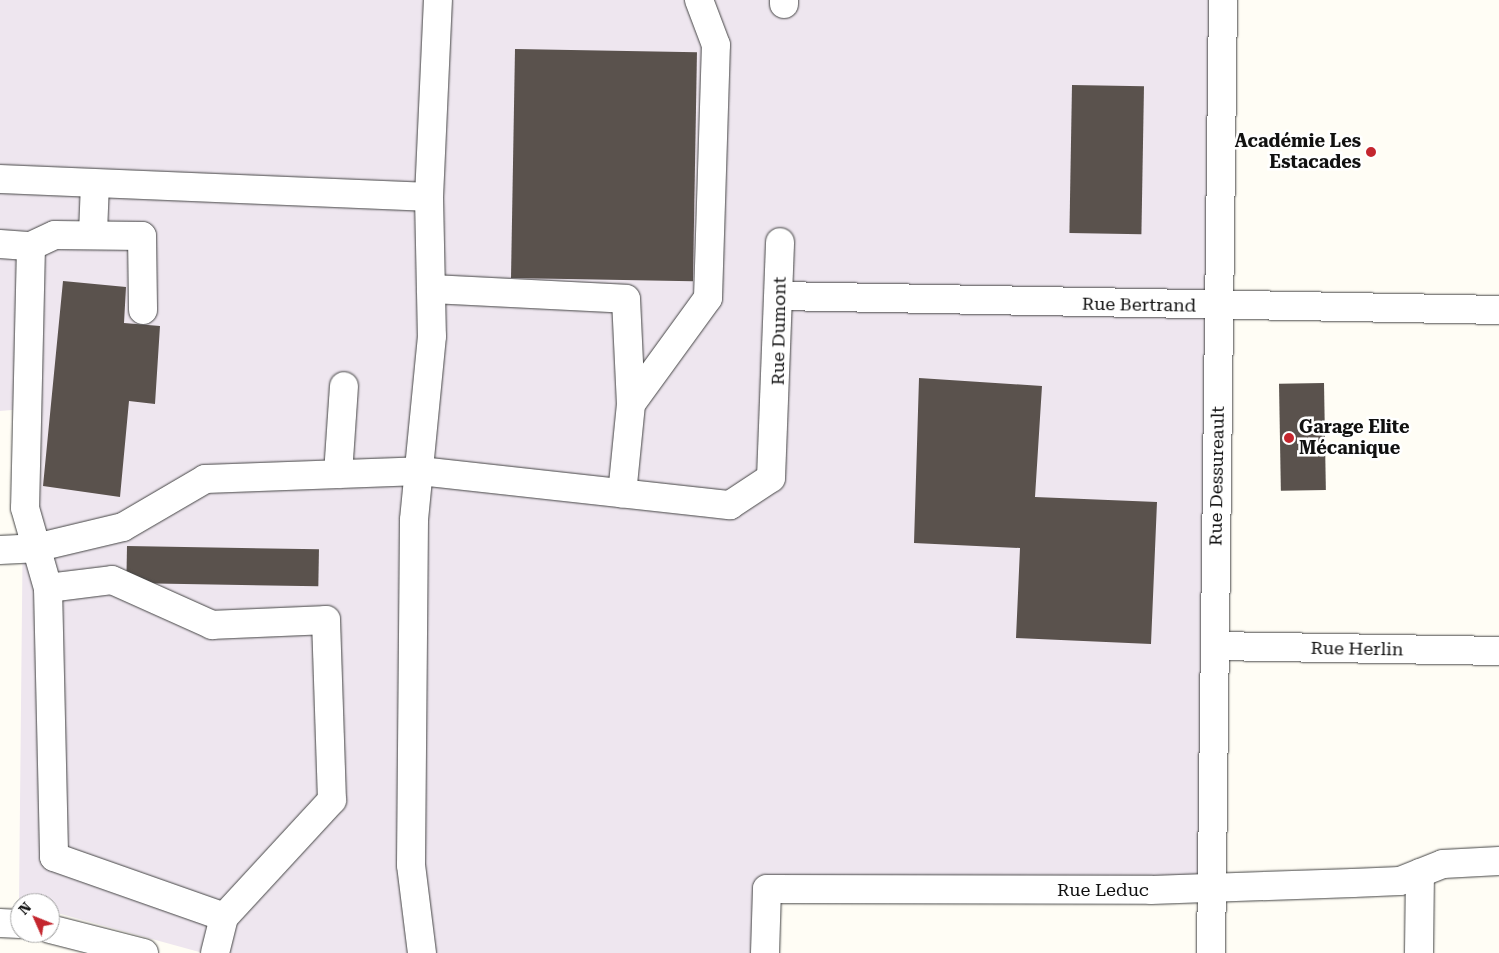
<!DOCTYPE html>
<meta charset="utf-8">
<style>
body{margin:0}
#map{position:relative;width:1499px;height:953px;overflow:hidden;background:#fffdf5;font-family:"Roboto Serif",serif}
div>[style]{position:absolute}
.industrial>*{inset:0;background:#eee6ef}
.building>*{inset:0;background:#5a524d;transform-origin:0 0}
.roads{filter:drop-shadow(0 0 1px #444) drop-shadow(0 0 1px #444)}
.minor>*{height:28px;margin:-14px;padding:0 14px;transform-origin:14px;border-radius:14px;background:#fff}
.dots>*{width:14px;height:14px;translate:-50% -50%;box-sizing:border-box;border:2px solid #fff;border-radius:50%}
span{translate:-50% -50%;white-space:nowrap;text-align:center;line-height:1.15;-webkit-text-stroke:5px #fff;paint-order:stroke}
.poi-label{font-size:18px;color:#111;font-weight:700}
.right{translate:-100% -50%;text-align:right}
.left{translate:0 -50%;text-align:left}
.street-label{font-size:18px;color:#111}
.north{position:absolute;left:10px;top:893px;width:50px;height:50px;box-sizing:border-box;background:#fff;border:1px solid #a0a0a0;border-radius:50%;rotate:314deg;font-size:14px;font-weight:700;line-height:20px;text-align:center;color:#111}
.north::after{content:'';display:block;margin:auto;width:18px;height:22px;background:#c4262e;clip-path:polygon(50% 0,100% 100%,50% 72%,0 100%)}
</style>
<div id="map">
<div class="industrial">
<div style="clip-path:polygon(0 0,1230px 0,1222px 883px,759px 882px,758px 953px,203px 953px,50px 911px,50px 903px,19px 903px,24px 409px,0 411px)"></div>
</div>
<div class="building">
<div style="left:515px;top:49px;width:182px;height:229px;rotate:1deg"></div>
<div style="left:1072px;top:85px;width:72px;height:148px;rotate:1deg"></div>
<div style="clip-path:polygon(63px 281px,126px 287px,124px 323px,160px 326px,155px 404px,129px 401px,120px 497px,43px 486px)"></div>
<div style="clip-path:polygon(919px 378px,1042px 386px,1035px 497px,1157px 502px,1151px 644px,1016px 638px,1020px 548px,914px 543px)"></div>
<div style="left:1324px;top:383px;width:107px;height:45px;rotate:89deg"></div>
<div style="left:127px;top:546px;width:192px;height:37px;rotate:1deg"></div>
</div>
<div class="roads">
<div class="minor">
<div style="left:784px;top:0;width:4px;rotate:90deg"></div>
<div style="left:0;top:179px;width:429px;rotate:2.4deg"></div>
<div style="left:429px;top:197px;width:139px;rotate:88.8deg"></div>
<div style="left:432px;top:336px;width:185px;rotate:95.6deg"></div>
<div style="left:414px;top:520px;width:345px;rotate:90.5deg"></div>
<div style="left:411px;top:865px;width:89px;rotate:82.9deg"></div>
<div style="left:429px;top:197px;width:197px;rotate:-87.4deg"></div>
<div style="left:93px;top:233px;width:49px;rotate:-87.7deg"></div>
<div style="left:0;top:244px;width:31px;rotate:4deg"></div>
<div style="left:31px;top:246px;width:262px;rotate:91.3deg"></div>
<div style="left:25px;top:508px;width:83px;rotate:74deg"></div>
<div style="left:48px;top:588px;width:269px;rotate:88.7deg"></div>
<div style="left:54px;top:857px;width:180px;rotate:19.4deg"></div>
<div style="left:224px;top:917px;width:37px;rotate:104deg"></div>
<div style="left:31px;top:246px;width:26px;rotate:-25deg"></div>
<div style="left:55px;top:235px;width:87px;rotate:0.7deg"></div>
<div style="left:142px;top:236px;width:74px;rotate:89.2deg"></div>
<div style="left:431px;top:289px;width:195px;rotate:2.9deg"></div>
<div style="left:626px;top:299px;width:105px;rotate:87.3deg"></div>
<div style="left:631px;top:404px;width:90px;rotate:95.7deg"></div>
<div style="left:779px;top:296px;width:720px;rotate:1.11deg"></div>
<div style="left:631px;top:404px;width:131px;rotate:-54deg"></div>
<div style="left:708px;top:298px;width:253px;rotate:-88.2deg"></div>
<div style="left:716px;top:45px;width:48px;rotate:-110.7deg"></div>
<div style="left:338px;top:474px;width:88px;rotate:-86.1deg"></div>
<div style="left:0;top:550px;width:35px;rotate:-3deg"></div>
<div style="left:35px;top:548px;width:90px;rotate:-13.4deg"></div>
<div style="left:123px;top:527px;width:95px;rotate:-30.3deg"></div>
<div style="left:205px;top:479px;width:215px;rotate:-2.1deg"></div>
<div style="left:420px;top:471px;width:312px;rotate:6.3deg"></div>
<div style="left:730px;top:505px;width:49px;rotate:-33.4deg"></div>
<div style="left:771px;top:478px;width:236px;rotate:-87.8deg"></div>
<div style="left:48px;top:588px;width:64px;rotate:-7.1deg"></div>
<div style="left:112px;top:580px;width:110px;rotate:24.2deg"></div>
<div style="left:212px;top:625px;width:114px;rotate:-2.5deg"></div>
<div style="left:326px;top:620px;width:180px;rotate:88.1deg"></div>
<div style="left:332px;top:800px;width:159px;rotate:132.7deg"></div>
<div style="left:1215px;top:646px;width:284px;rotate:1deg"></div>
<div style="left:0;top:923px;width:20px;rotate:3deg"></div>
<div style="left:50px;top:929px;width:97px;rotate:14.3deg"></div>
<div style="left:765px;top:953px;width:64px;rotate:-88.2deg"></div>
<div style="left:767px;top:889px;width:384px;rotate:0.1deg"></div>
<div style="left:1151px;top:890px;width:202px;rotate:-2deg"></div>
<div style="left:1353px;top:883px;width:47px;rotate:-2.4deg"></div>
<div style="left:1400px;top:881px;width:46px;rotate:-21.6deg"></div>
<div style="left:1443px;top:864px;width:56px;rotate:-3.1deg"></div>
<div style="left:1211px;top:953px;width:953px;rotate:-89.28deg"></div>
<div style="left:1419px;top:953px;width:80px;rotate:-89.3deg"></div>
</div>
</div>
<div class="dots">
<div style="left:1371px;top:152px;background:#c4262e"></div>
<div style="left:1289px;top:438px;background:#c4262e"></div>
</div>
<div class="poi-label">
<span class="right" style="left:1361px;top:152px">Académie Les<br>Estacades</span>
<span class="left" style="left:1299px;top:438px">Garage Elite<br>Mécanique</span>
</div>
<div class="street-label">
<span style="left:1139px;top:305px;rotate:1deg">Rue Bertrand</span>
<span style="left:779px;top:331px;rotate:-89deg">Rue Dumont</span>
<span style="left:1217px;top:476px;rotate:-89deg">Rue Dessureault</span>
<span style="left:1357px;top:649px;rotate:1deg">Rue Herlin</span>
<span style="left:1103px;top:890px">Rue Leduc</span>
</div>
<div class="north">N</div>
</div>
